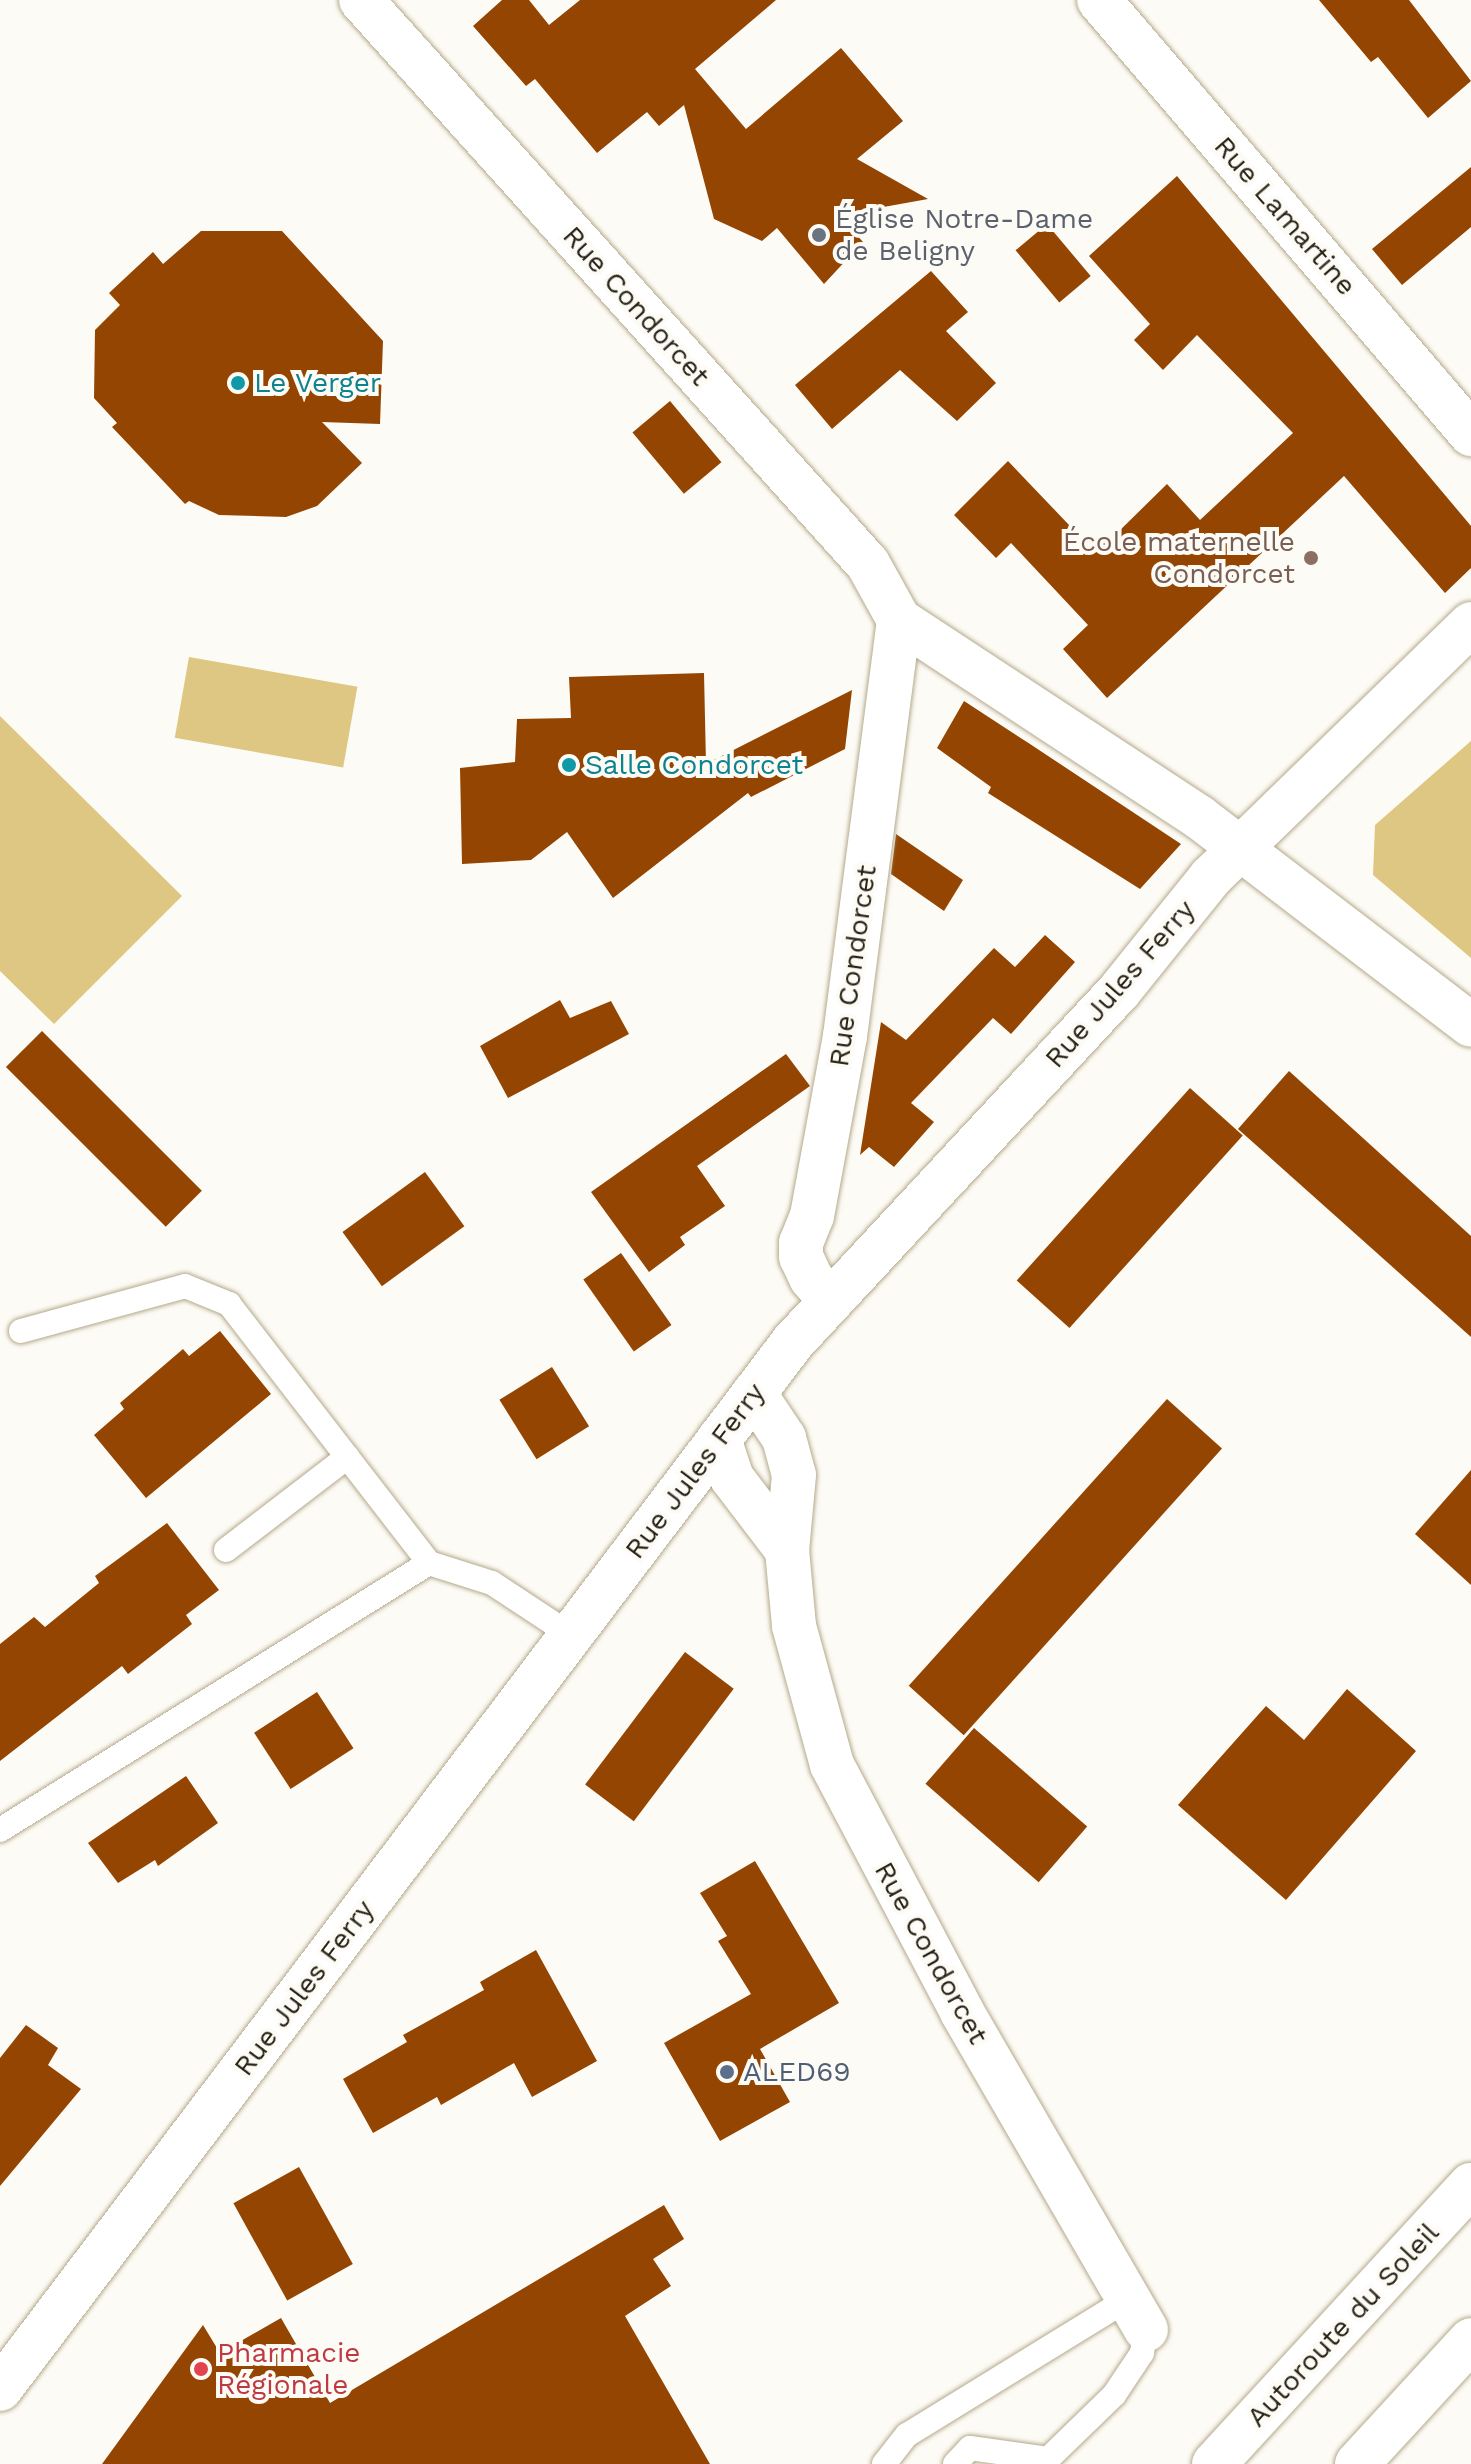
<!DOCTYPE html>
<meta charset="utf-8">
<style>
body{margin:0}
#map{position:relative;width:1471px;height:2464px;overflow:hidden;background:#fdfbf5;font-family:"Work Sans",sans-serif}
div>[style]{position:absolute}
.green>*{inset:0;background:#dec683;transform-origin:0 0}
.building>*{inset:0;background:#934501;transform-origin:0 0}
.roads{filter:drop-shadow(0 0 2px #b4a98b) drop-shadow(0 0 2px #b4a98b)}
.lane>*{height:24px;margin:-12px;padding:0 12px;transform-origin:12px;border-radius:12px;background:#fff}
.street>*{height:44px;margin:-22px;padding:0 22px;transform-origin:22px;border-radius:22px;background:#fff}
.highway>*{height:44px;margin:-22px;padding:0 22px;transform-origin:22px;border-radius:22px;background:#fff}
.dots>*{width:22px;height:22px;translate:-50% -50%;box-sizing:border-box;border:4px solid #fdfbf5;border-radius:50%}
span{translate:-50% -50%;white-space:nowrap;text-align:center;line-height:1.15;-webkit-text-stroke:8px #fdfbf5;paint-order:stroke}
.street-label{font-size:28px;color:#282317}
.worship-label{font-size:28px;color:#5b616d}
.left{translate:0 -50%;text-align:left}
.culture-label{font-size:28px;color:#0d838f}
.education-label{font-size:28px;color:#785e54}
.right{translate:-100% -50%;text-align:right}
.service-label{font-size:28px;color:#4e5e75}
.health-label{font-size:28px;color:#be3a42}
</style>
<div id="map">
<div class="green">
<div style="left:189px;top:657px;width:171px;height:82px;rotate:10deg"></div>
<div style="clip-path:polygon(0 716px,182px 896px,54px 1024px,0 971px)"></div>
<div style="clip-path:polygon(1471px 741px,1471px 958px,1373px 875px,1375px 825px)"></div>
</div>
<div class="building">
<div style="clip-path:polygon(502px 0,529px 0,549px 25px,580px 0,776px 0,695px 69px,746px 129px,841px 48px,903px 121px,857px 159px,928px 199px,839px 215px,863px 242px,824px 284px,777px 228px,762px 241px,714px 219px,684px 105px,659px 126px,647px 112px,597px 153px,535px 79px,526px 86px,473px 26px)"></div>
<div style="clip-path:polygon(1319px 0,1409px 0,1471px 81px,1428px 118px,1378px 57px,1371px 62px)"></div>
<div style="clip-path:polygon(1471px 167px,1471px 227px,1402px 285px,1372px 249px)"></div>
<div style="clip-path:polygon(1177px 176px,1471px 526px,1471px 568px,1445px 593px,1344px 476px,1107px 698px,1063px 649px,1088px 625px,1011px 543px,996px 558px,954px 515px,1008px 461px,1090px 547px,1103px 533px,1110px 540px,1167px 484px,1200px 520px,1293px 433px,1197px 335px,1163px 370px,1134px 340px,1150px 324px,1089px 256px)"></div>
<div style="left:1047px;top:224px;width:68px;height:41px;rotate:50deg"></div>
<div style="clip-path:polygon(201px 231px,282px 231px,383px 341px,380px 424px,322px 422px,362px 463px,317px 506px,286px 517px,219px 515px,189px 501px,185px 504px,112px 427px,117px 423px,94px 398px,95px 330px,120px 305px,109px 293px,153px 252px,163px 264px)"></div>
<div style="clip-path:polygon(931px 271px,968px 312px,946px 331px,996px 383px,957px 421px,900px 370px,832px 429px,795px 385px)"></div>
<div style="left:670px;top:401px;width:80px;height:49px;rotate:50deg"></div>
<div style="clip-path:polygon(704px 673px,706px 764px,852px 690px,845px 749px,751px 797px,748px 793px,613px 898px,567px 832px,531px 860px,462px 864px,460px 768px,515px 762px,517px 719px,571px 718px,569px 677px)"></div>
<div style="clip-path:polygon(964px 701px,1030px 744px,1181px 844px,1140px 889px,988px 793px,991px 787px,937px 748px)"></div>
<div style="clip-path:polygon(896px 834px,963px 880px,944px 911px,891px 874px)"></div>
<div style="clip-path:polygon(1045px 935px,1075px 962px,1011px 1034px,993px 1018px,911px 1103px,934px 1122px,894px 1167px,869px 1147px,860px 1155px,881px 1022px,906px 1040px,994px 948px,1015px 967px)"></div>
<div style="clip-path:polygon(560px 1000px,570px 1018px,611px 1001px,629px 1034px,508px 1098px,480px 1046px)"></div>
<div style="left:42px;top:1031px;width:226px;height:51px;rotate:45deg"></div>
<div style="clip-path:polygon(786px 1054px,810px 1086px,697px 1166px,725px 1206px,680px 1237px,685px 1245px,649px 1272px,591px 1192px)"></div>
<div style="clip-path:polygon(1289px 1071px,1471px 1236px,1471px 1337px,1238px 1129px)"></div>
<div style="left:1190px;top:1088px;width:71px;height:259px;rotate:42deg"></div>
<div style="left:425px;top:1172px;width:67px;height:102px;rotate:54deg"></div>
<div style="left:621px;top:1253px;width:88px;height:46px;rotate:55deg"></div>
<div style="clip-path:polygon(220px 1331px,271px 1394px,146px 1498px,94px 1435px,124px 1409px,120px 1403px,183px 1349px,189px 1356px)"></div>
<div style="left:552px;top:1367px;width:70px;height:62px;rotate:58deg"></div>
<div style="left:1167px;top:1399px;width:74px;height:386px;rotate:42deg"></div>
<div style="clip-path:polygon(1471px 1470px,1471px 1585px,1415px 1534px)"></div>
<div style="clip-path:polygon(167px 1523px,219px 1590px,186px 1615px,192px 1624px,128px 1674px,122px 1666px,0 1761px,0 1644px,34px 1617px,45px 1627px,99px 1583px,95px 1576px)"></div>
<div style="left:685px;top:1652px;width:61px;height:166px;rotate:37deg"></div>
<div style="clip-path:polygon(1347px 1689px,1416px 1751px,1286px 1900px,1178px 1805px,1266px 1706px,1304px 1740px)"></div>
<div style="left:317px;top:1692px;width:67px;height:75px;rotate:57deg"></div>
<div style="left:974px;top:1728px;width:150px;height:74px;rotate:41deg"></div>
<div style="clip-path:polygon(186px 1776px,218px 1823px,158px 1866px,155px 1860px,118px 1883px,88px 1843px)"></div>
<div style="clip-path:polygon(755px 1861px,839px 2003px,760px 2049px,790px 2102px,720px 2141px,664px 2043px,751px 1994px,718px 1941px,727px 1936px,700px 1893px)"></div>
<div style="clip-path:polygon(536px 1950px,597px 2061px,532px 2097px,514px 2063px,441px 2105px,437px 2097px,373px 2133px,343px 2079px,407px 2042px,403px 2035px,484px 1990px,480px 1982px)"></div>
<div style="clip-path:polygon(26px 2025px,58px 2048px,48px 2065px,81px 2089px,0 2186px,0 2058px)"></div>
<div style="left:299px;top:2167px;width:111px;height:75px;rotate:61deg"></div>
<div style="clip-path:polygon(664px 2205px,684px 2239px,653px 2259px,671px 2286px,625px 2316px,710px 2464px,102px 2464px,203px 2325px,220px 2353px,281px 2318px,330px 2403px)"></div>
</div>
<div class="roads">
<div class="lane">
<div style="left:21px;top:1331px;width:170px;rotate:-15.3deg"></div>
<div style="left:185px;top:1286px;width:48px;rotate:22.2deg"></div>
<div style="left:229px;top:1304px;width:327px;rotate:52.3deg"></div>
<div style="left:429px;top:1563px;width:66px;rotate:17.6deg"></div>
<div style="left:492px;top:1583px;width:95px;rotate:33.4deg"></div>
<div style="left:226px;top:1550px;width:153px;rotate:-37.5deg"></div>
<div style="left:0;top:1830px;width:505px;rotate:-31.9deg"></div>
<div style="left:884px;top:2464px;width:37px;rotate:-52deg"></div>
<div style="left:907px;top:2435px;width:259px;rotate:-31.6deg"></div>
<div style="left:955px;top:2464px;width:22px;rotate:-47deg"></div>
<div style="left:970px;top:2448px;width:79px;rotate:8deg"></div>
<div style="left:1048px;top:2459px;width:92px;rotate:-44.1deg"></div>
<div style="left:1114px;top:2395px;width:50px;rotate:-56.3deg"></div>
<div style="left:1142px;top:2353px;width:24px;rotate:-81deg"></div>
</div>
<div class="street">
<div style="left:361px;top:0;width:758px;rotate:48.05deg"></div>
<div style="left:868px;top:564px;width:64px;rotate:61deg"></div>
<div style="left:899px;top:620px;width:359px;rotate:33.3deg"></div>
<div style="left:1199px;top:817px;width:342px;rotate:37.4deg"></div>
<div style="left:1099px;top:0;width:572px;rotate:49.4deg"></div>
<div style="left:831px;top:1301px;width:30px;rotate:-131deg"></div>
<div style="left:811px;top:1278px;width:23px;rotate:-115deg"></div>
<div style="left:801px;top:1257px;width:14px;rotate:-90deg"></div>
<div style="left:801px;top:1243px;width:29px;rotate:-68deg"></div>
<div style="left:812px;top:1216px;width:183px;rotate:-79.6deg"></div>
<div style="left:845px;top:1036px;width:419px;rotate:-82.6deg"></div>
<div style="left:754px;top:1393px;width:54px;rotate:56.3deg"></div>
<div style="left:784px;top:1438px;width:38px;rotate:75deg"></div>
<div style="left:794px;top:1475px;width:75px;rotate:95.3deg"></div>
<div style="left:787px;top:1550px;width:76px;rotate:84.7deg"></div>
<div style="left:794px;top:1626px;width:144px;rotate:74.7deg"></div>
<div style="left:832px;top:1765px;width:279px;rotate:62.2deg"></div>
<div style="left:962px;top:2012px;width:367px;rotate:59.9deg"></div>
<div style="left:719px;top:1439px;width:41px;rotate:71.6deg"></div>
<div style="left:732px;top:1478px;width:91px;rotate:52.6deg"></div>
<div style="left:0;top:2389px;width:1313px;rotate:-52.86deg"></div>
<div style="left:793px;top:1342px;width:480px;rotate:-47.1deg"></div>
<div style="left:1120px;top:990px;width:145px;rotate:-51.2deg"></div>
<div style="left:1211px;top:877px;width:363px;rotate:-44.2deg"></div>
</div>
<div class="highway">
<div style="left:1214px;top:2464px;width:379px;rotate:-47.4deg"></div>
<div style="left:1357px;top:2464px;width:168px;rotate:-47.4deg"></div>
</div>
</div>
<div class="dots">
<div style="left:819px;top:235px;background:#6b7280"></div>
<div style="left:238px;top:383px;background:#0f9aa8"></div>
<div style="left:1311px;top:558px;background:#8d6e63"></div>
<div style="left:569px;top:765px;background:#0f9aa8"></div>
<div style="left:727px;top:2072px;background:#5c6f8a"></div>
<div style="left:201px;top:2369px;background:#e0444e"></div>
</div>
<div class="street-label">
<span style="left:1285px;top:216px;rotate:49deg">Rue Lamartine</span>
<span style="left:636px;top:306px;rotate:48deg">Rue Condorcet</span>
<span style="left:853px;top:966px;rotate:-82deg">Rue Condorcet</span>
<span style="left:1120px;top:984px;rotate:-49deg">Rue Jules Ferry</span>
<span style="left:695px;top:1471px;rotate:-53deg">Rue Jules Ferry</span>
<span style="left:931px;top:1953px;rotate:61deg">Rue Condorcet</span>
<span style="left:304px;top:1988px;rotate:-53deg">Rue Jules Ferry</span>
<span style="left:1343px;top:2325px;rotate:-47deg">Autoroute du Soleil</span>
</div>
<div class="worship-label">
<span class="left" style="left:835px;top:235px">Église Notre-Dame<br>de Beligny</span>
</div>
<div class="culture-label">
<span class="left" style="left:254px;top:383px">Le Verger</span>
<span class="left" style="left:585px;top:765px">Salle Condorcet</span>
</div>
<div class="education-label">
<span class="right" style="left:1295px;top:558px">École maternelle<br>Condorcet</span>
</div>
<div class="service-label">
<span class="left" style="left:743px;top:2072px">ALED69</span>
</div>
<div class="health-label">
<span class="left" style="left:217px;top:2369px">Pharmacie<br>Régionale</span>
</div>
</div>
